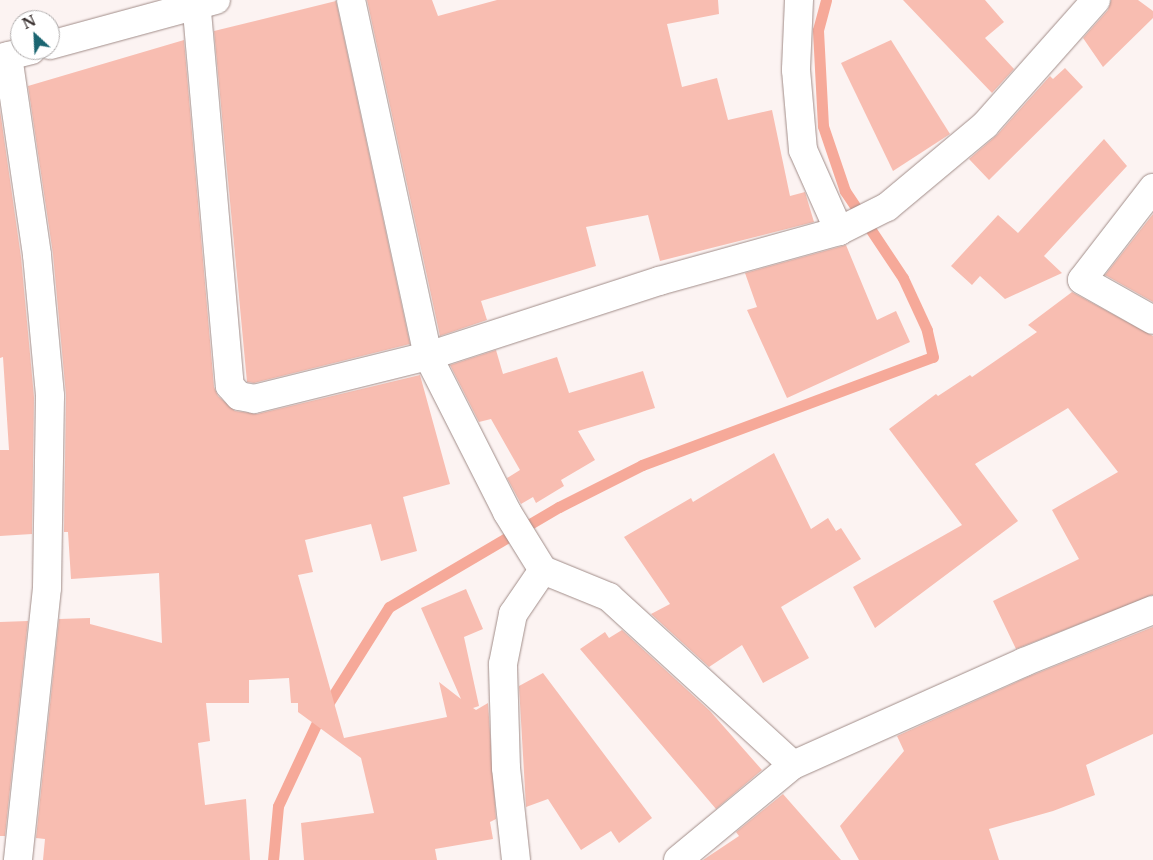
<!DOCTYPE html>
<style>
body{margin:0}
#map{position:relative;width:1153px;height:860px;overflow:hidden;background:#fcf3f2;font-family:"Libre Baskerville",serif}
div>[style]{position:absolute}
.stream>*{height:11px;margin:-5.5px;padding:0 5.5px;transform-origin:5.5px;border-radius:5.5px;background:#f6a999}
.building>*{inset:0;background:#f8bdb1}
.roads{filter:drop-shadow(0 0 1px #a18d89) drop-shadow(0 0 1px #a18d89)}
.minor>*{height:28px;margin:-14px;padding:0 14px;transform-origin:14px;border-radius:14px;background:#fff}
span{translate:-50% -50%;white-space:nowrap;text-align:center;line-height:1.15;-webkit-text-stroke:4.5px #fff;paint-order:stroke}
.north{position:absolute;left:10px;top:10px;width:50px;height:50px;box-sizing:border-box;background:#fff;border:1px solid #b0acac;border-radius:50%;rotate:335deg;font-size:14px;font-weight:700;line-height:20px;text-align:center;color:#39302f}
.north::after{content:'';display:block;margin:auto;width:18px;height:22px;background:#1b6571;clip-path:polygon(50% 0,100% 100%,50% 72%,0 100%)}
</style>
<div id="map">
<div class="stream">
<div style="left:273px;top:860px;width:54px;rotate:-84.7deg"></div>
<div style="left:278px;top:806px;width:97px;rotate:-65deg"></div>
<div style="left:319px;top:718px;width:131px;rotate:-57.8deg"></div>
<div style="left:389px;top:607px;width:197px;rotate:-30.5deg"></div>
<div style="left:559px;top:507px;width:93px;rotate:-26.8deg"></div>
<div style="left:642px;top:465px;width:310px;rotate:-20.4deg"></div>
<div style="left:933px;top:357px;width:28px;rotate:-103deg"></div>
<div style="left:927px;top:330px;width:57px;rotate:-114.8deg"></div>
<div style="left:903px;top:278px;width:105px;rotate:-123.7deg"></div>
<div style="left:845px;top:191px;width:69px;rotate:-108.7deg"></div>
<div style="left:823px;top:126px;width:96px;rotate:-93deg"></div>
<div style="left:818px;top:30px;width:31px;rotate:-75deg"></div>
</div>
<div class="building">
<div style="clip-path:polygon(367px 0,432px 0,438px 16px,497px 0,718px 0,719px 14px,667px 24px,682px 87px,717px 78px,728px 120px,772px 110px,790px 196px,805px 192px,814px 222px,660px 261px,648px 215px,586px 227px,596px 266px,481px 301px,487px 320px,440px 336px)"></div>
<div style="clip-path:polygon(903px 0,985px 0,1004px 22px,985px 38px,1014px 69px,992px 93px)"></div>
<div style="clip-path:polygon(1111px 0,1138px 0,1153px 11px,1153px 18px,1103px 67px,1083px 38px,1108px 10px)"></div>
<div style="clip-path:polygon(336px 1px,410px 344px,254px 383px,247px 382px,214px 31px)"></div>
<div style="clip-path:polygon(184px 40px,214px 387px,218px 396px,235px 411px,257px 414px,420px 375px,450px 484px,403px 497px,417px 551px,381px 561px,371px 524px,305px 540px,313px 572px,298px 575px,344px 738px,447px 717px,439px 682px,461px 699px,421px 608px,466px 589px,483px 629px,464px 637px,479px 706px,473px 708px,476px 710px,488px 703px,496px 819px,490px 822px,493px 839px,435px 849px,437px 860px,304px 860px,301px 823px,374px 813px,361px 758px,298px 712px,298px 703px,291px 703px,289px 678px,249px 680px,249px 703px,206px 703px,210px 741px,198px 743px,205px 805px,246px 799px,250px 860px,43px 860px,45px 839px,36px 838px,59px 619px,90px 618px,90px 624px,162px 643px,159px 573px,71px 579px,68px 532px,64px 532px,66px 395px,53px 254px,28px 86px)"></div>
<div style="clip-path:polygon(891px 40px,950px 134px,893px 171px,841px 63px)"></div>
<div style="clip-path:polygon(1065px 68px,1083px 87px,989px 180px,969px 159px,997px 135px,1050px 76px,1053px 79px)"></div>
<div style="clip-path:polygon(0 110px,21px 257px,34px 397px,32px 534px,0 536px,0 450px,9px 450px,3px 357px,0 358px)"></div>
<div style="clip-path:polygon(1104px 139px,1127px 166px,1044px 256px,1062px 273px,1005px 299px,980px 276px,972px 285px,951px 266px,998px 215px,1018px 233px)"></div>
<div style="clip-path:polygon(1153px 214px,1153px 302px,1105px 275px)"></div>
<div style="clip-path:polygon(846px 245px,877px 320px,896px 311px,910px 342px,787px 398px,747px 310px,757px 307px,745px 273px)"></div>
<div style="clip-path:polygon(1072px 292px,1153px 336px,1153px 595px,1016px 649px,993px 601px,1079px 559px,1052px 510px,1118px 472px,1068px 408px,975px 464px,1018px 521px,875px 628px,853px 587px,962px 525px,889px 429px,936px 394px,938px 396px,970px 375px,972px 377px,1037px 332px,1028px 325px)"></div>
<div style="clip-path:polygon(496px 350px,503px 374px,557px 357px,569px 393px,643px 371px,655px 408px,578px 431px,595px 460px,561px 480px,564px 486px,536px 503px,533px 497px,521px 504px,507px 478px,520px 470px,491px 419px,479px 422px,450px 365px)"></div>
<div style="clip-path:polygon(774px 453px,811px 529px,828px 518px,836px 531px,841px 528px,861px 559px,781px 607px,809px 658px,763px 683px,742px 645px,709px 667px,651px 614px,670px 604px,624px 537px,691px 498px,693px 502px)"></div>
<div style="clip-path:polygon(28px 621px,5px 836px,0 836px,0 622px)"></div>
<div style="clip-path:polygon(1153px 627px,1153px 734px,1086px 765px,1095px 795px,1053px 811px,989px 829px,999px 860px,859px 860px,840px 826px,904px 751px,897px 736px,1030px 676px)"></div>
<div style="clip-path:polygon(622px 630px,710px 711px,762px 770px,716px 809px,580px 649px,605px 632px,609px 638px)"></div>
<div style="clip-path:polygon(543px 673px,652px 818px,619px 843px,611px 831px,581px 850px,548px 799px,526px 807px,519px 686px)"></div>
<div style="clip-path:polygon(783px 794px,841px 860px,703px 860px,739px 836px,736px 832px)"></div>
</div>
<div class="roads">
<div class="minor">
<div style="left:196px;top:0;width:387px;rotate:85deg"></div>
<div style="left:230px;top:386px;width:13px;rotate:48deg"></div>
<div style="left:239px;top:396px;width:15px;rotate:11deg"></div>
<div style="left:254px;top:399px;width:179px;rotate:-13.9deg"></div>
<div style="left:428px;top:356px;width:175px;rotate:63.1deg"></div>
<div style="left:507px;top:512px;width:68px;rotate:58.2deg"></div>
<div style="left:543px;top:570px;width:71px;rotate:22.2deg"></div>
<div style="left:609px;top:597px;width:249px;rotate:42.4deg"></div>
<div style="left:351px;top:0;width:364px;rotate:77.8deg"></div>
<div style="left:428px;top:356px;width:243px;rotate:-18deg"></div>
<div style="left:659px;top:281px;width:187px;rotate:-15.5deg"></div>
<div style="left:839px;top:231px;width:54px;rotate:-26.6deg"></div>
<div style="left:887px;top:207px;width:128px;rotate:-39.9deg"></div>
<div style="left:985px;top:125px;width:167px;rotate:-48.4deg"></div>
<div style="left:799px;top:0;width:70px;rotate:92.5deg"></div>
<div style="left:796px;top:70px;width:80px;rotate:85deg"></div>
<div style="left:803px;top:150px;width:89px;rotate:66deg"></div>
<div style="left:50px;top:45px;width:172px;rotate:-15.2deg"></div>
<div style="left:8px;top:56px;width:201px;rotate:81.7deg"></div>
<div style="left:37px;top:255px;width:142px;rotate:84.7deg"></div>
<div style="left:50px;top:396px;width:192px;rotate:90.9deg"></div>
<div style="left:47px;top:588px;width:274px;rotate:96.1deg"></div>
<div style="left:0;top:58px;width:32px;rotate:-14deg"></div>
<div style="left:1153px;top:188px;width:116px;rotate:127.7deg"></div>
<div style="left:1082px;top:280px;width:81px;rotate:29.4deg"></div>
<div style="left:516px;top:860px;width:93px;rotate:-96.2deg"></div>
<div style="left:506px;top:768px;width:104px;rotate:-91.7deg"></div>
<div style="left:503px;top:664px;width:51px;rotate:-78.7deg"></div>
<div style="left:513px;top:614px;width:53px;rotate:-55.7deg"></div>
<div style="left:678px;top:860px;width:149px;rotate:-39.6deg"></div>
<div style="left:793px;top:765px;width:253px;rotate:-24deg"></div>
<div style="left:1024px;top:662px;width:139px;rotate:-22deg"></div>
</div>
</div>
<div class="north">N</div>
</div>
